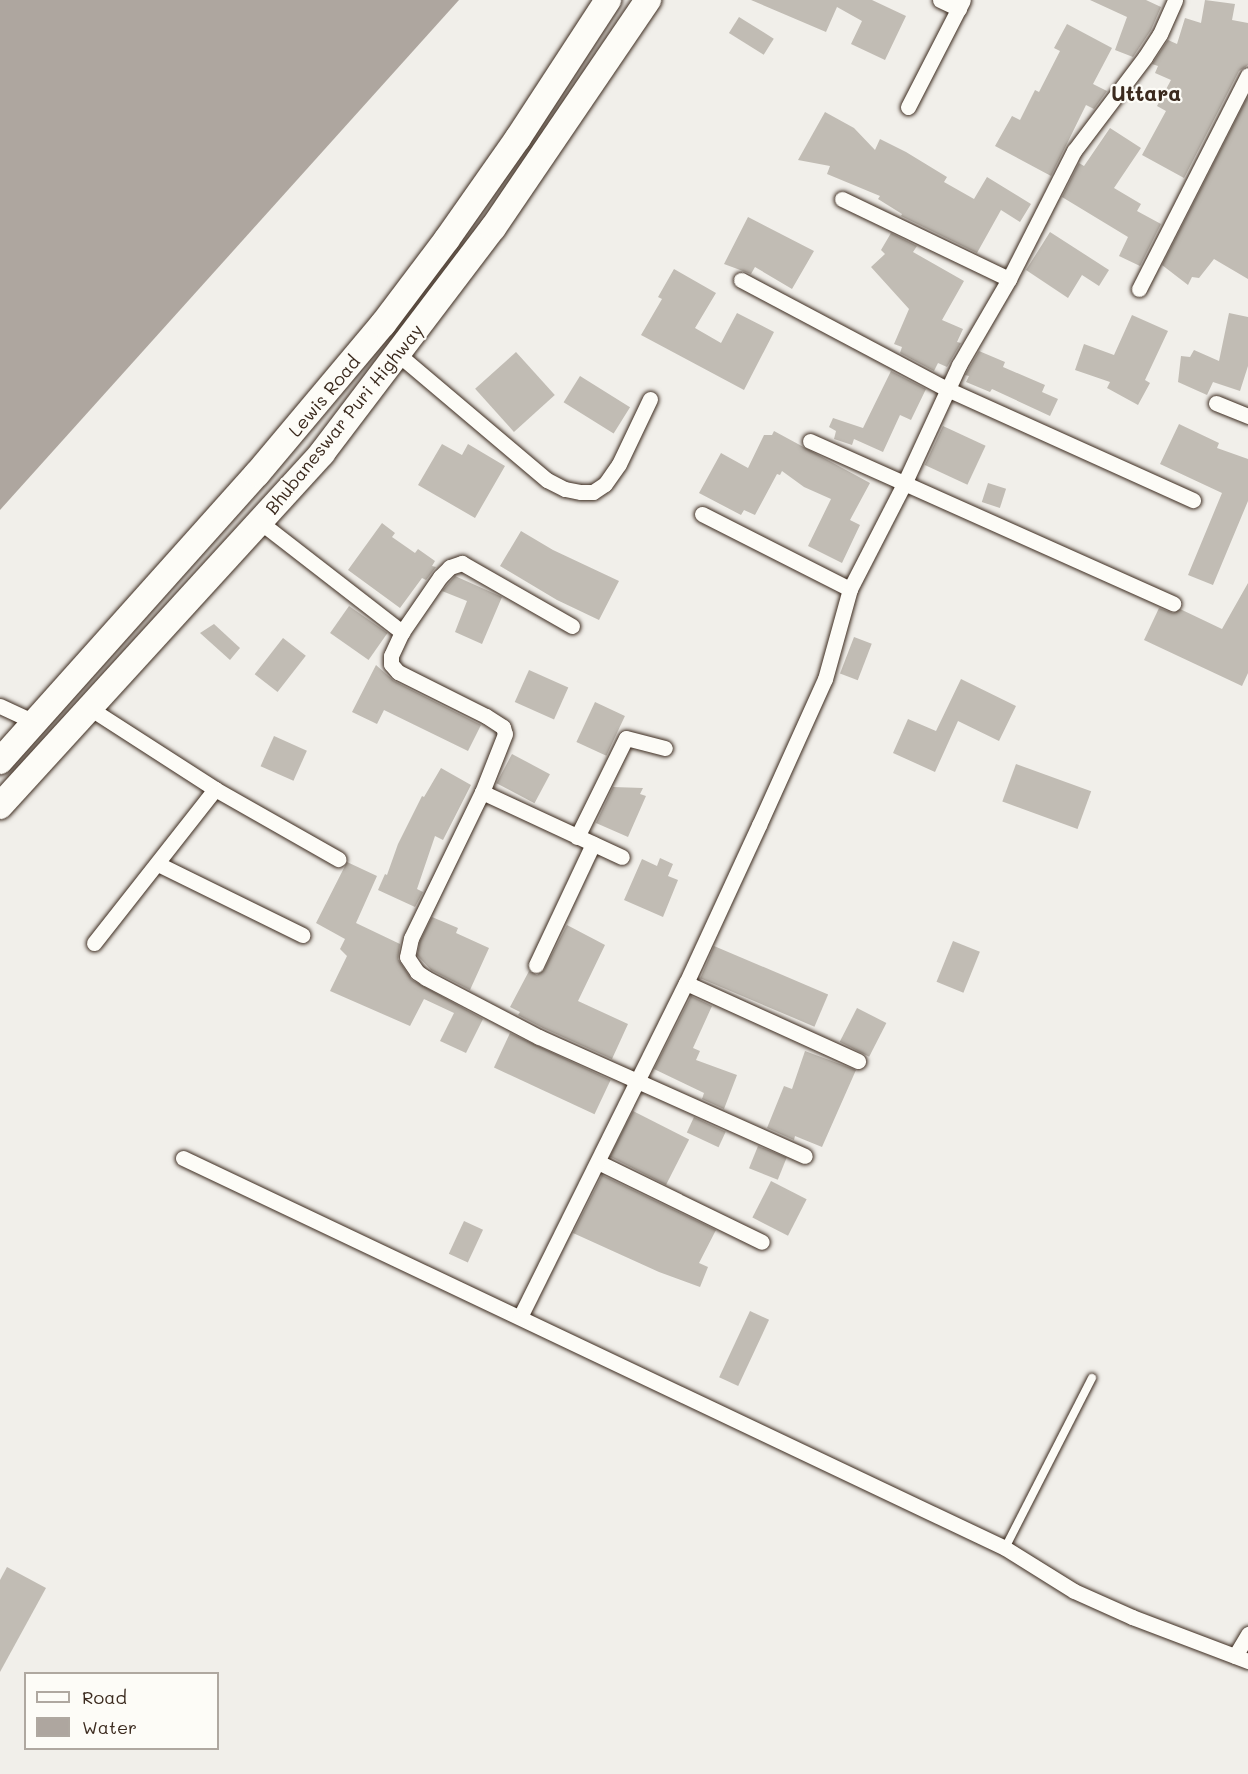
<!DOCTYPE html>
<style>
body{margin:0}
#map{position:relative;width:1248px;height:1774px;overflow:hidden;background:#f1efea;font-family:Mali,sans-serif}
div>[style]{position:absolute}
.water>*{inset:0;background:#aea69f}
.building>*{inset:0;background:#c1bcb4;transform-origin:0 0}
.roads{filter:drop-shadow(0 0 2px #3b2a1e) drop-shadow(0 0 2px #3b2a1e)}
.service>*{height:8px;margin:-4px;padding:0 4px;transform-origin:4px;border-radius:4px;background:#fdfcf7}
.minor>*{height:15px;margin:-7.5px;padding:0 7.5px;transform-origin:7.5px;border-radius:7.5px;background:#fdfcf7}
.trunk>*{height:26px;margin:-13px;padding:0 13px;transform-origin:13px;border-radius:13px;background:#fdfcf7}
span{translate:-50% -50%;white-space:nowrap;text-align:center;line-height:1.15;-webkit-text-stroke:4.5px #fdfcf7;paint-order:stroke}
.street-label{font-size:18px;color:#3b2a1e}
.quarter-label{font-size:21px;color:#3b2a1e;font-weight:700}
.legend{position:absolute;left:24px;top:1672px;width:195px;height:78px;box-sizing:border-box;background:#fdfcf7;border:2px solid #afa8a0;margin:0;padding:8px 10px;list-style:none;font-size:18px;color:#3b2a1e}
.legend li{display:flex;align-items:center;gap:12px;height:30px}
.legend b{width:30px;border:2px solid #afa8a0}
</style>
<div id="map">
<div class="water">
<div style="clip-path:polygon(0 0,459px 0,0 510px)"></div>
</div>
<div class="building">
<div style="clip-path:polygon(751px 0,872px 0,906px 16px,885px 60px,851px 44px,862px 21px,837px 7px,826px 32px)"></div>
<div style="clip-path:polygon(1090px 0,1146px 0,1161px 7px,1151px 30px,1133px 57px,1115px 50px,1127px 17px)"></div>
<div style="clip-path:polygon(1205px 0,1235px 4px,1232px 20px,1248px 23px,1248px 65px,1239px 71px,1184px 178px,1142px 155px,1166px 111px,1157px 106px,1171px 80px,1155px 73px,1158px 66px,1152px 64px,1168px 40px,1177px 44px,1185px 18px,1201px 23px)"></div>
<div style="left:739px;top:17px;width:41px;height:19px;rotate:32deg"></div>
<div style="clip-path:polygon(1067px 24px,1112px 48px,1093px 84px,1107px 91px,1094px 109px,1086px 105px,1051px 176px,995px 146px,1012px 116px,1020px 120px,1035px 90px,1039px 92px,1060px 51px,1054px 48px)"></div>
<div style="clip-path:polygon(1248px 96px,1248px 279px,1214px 259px,1199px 278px,1192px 277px,1188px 285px,1162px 265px)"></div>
<div style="clip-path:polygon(825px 112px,854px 128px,875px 150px,880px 139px,906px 152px,947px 177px,944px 182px,974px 199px,987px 177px,1031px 204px,1020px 222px,1001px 210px,977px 253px,901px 216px,902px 214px,878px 199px,880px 196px,827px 174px,830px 166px,798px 160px)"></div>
<div style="clip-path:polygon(1110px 128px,1141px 148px,1114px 188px,1141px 204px,1137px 211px,1161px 224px,1140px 266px,1119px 256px,1128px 237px,1062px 197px,1079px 163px,1084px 166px)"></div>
<div style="clip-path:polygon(748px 217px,814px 251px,792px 289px,755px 267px,751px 274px,724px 264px)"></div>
<div style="clip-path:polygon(1050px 232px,1109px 270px,1099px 286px,1082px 275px,1068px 298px,1026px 270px)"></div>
<div style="clip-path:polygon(891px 233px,917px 246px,913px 252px,964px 281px,942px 320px,963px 329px,957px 342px,961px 343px,947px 367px,938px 363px,934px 371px,900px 353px,902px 347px,894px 344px,909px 309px,871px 267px,885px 254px,881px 250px)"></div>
<div style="clip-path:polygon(674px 269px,716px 293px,695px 328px,721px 343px,737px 313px,774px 332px,744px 390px,641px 335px,662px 299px,658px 297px)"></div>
<div style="clip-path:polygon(1229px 313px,1248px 317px,1248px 366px,1240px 391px,1213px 382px,1207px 395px,1178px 382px,1181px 356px,1190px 357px,1194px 350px,1219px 361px)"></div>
<div style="clip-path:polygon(1132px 315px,1168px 331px,1145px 380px,1150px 383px,1138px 405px,1107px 388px,1110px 382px,1075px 370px,1084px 344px,1114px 355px)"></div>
<div style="clip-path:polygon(979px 351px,1005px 362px,1003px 367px,1045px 385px,1042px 392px,1058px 399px,1050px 416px,992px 389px,990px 392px,966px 382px,969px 376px,965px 375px)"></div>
<div style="left:516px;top:352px;width:58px;height:55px;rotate:48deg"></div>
<div style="clip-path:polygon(891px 371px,926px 389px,911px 420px,900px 415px,883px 452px,854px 439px,852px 445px,834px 439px,836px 431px,829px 427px,833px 418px,863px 428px)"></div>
<div style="left:580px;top:376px;width:59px;height:31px;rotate:32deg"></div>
<div style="clip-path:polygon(1179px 424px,1219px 443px,1217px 448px,1248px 459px,1248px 501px,1213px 585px,1188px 575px,1222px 493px,1160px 464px)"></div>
<div style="left:943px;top:426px;width:47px;height:43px;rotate:25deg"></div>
<div style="clip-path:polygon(774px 431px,870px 483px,850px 520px,860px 525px,842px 563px,808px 546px,831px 499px,804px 487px,782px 471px,780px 475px,777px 474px,755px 515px,744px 510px,741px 515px,699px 493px,721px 453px,748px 468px,764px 435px,772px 435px)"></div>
<div style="clip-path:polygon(442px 444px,462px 455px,468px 444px,505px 466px,475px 518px,418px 485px)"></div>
<div style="left:988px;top:483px;width:19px;height:20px;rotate:18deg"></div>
<div style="clip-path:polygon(382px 523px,395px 533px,392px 537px,415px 553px,418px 549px,435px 561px,432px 566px,436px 567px,426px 580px,422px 578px,400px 608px,348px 570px)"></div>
<div style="clip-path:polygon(521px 531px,553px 550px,619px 581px,599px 620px,557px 600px,500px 566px)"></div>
<div style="clip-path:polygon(455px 576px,502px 597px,482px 644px,455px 632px,467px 601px,442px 591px)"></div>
<div style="clip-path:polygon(1248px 583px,1248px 673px,1242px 686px,1144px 640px,1159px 608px,1173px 613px,1180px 609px,1222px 629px)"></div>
<div style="left:349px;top:606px;width:47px;height:33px;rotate:35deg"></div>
<div style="clip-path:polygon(214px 624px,240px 648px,230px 660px,200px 633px)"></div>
<div style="left:854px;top:637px;width:19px;height:39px;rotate:21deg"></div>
<div style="left:283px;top:638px;width:29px;height:46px;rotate:38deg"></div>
<div style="clip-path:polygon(376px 665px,394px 681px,481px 725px,468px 751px,384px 710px,377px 724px,352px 712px)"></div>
<div style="left:529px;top:670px;width:43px;height:35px;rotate:24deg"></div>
<div style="clip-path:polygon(961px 679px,1016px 706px,999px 741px,958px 721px,935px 772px,893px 753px,908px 719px,936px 731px)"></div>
<div style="left:595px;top:702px;width:33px;height:44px;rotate:25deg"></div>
<div style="left:274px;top:736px;width:36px;height:33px;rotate:24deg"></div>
<div style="left:512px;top:754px;width:43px;height:33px;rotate:28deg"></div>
<div style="left:1016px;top:764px;width:80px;height:40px;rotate:20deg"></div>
<div style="clip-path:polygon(441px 768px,471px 785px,443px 840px,435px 836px,417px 889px,423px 892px,415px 907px,378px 890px,385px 874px,387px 875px,398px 844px,422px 796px,424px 797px)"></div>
<div style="clip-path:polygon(613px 787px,643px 788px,640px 794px,646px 796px,628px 837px,596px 823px)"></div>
<div style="clip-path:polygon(660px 858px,673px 864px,668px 876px,678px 880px,663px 917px,624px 900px,642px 859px,657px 866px)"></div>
<div style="clip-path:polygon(347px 862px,377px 876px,356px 923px,400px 944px,398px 959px,412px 980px,483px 1019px,466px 1053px,440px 1041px,454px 1013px,424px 999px,410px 1026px,330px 991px,347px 956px,340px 949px,345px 939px,316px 923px)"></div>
<div style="clip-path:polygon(432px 917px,458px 928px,456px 933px,489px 948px,470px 990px,431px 970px,417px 955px,420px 941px)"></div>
<div style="clip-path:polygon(567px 925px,605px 945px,578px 1001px,628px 1024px,612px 1059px,543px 1028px,518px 1015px,520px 1012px,510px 1007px,529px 971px,537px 975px,544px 970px)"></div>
<div style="left:953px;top:941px;width:29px;height:44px;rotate:22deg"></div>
<div style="left:714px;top:946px;width:124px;height:35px;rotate:23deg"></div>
<div style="clip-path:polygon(691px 996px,712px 1006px,693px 1048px,700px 1051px,696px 1060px,737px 1075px,724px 1109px,702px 1099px,704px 1093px,654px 1069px)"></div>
<div style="left:857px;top:1008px;width:33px;height:38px;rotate:27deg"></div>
<div style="left:510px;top:1033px;width:111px;height:38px;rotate:25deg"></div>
<div style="clip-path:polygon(805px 1051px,856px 1070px,822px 1147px,795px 1136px,794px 1140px,767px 1128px,784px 1086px,792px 1089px)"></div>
<div style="left:633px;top:1111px;width:63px;height:51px;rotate:27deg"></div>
<div style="left:694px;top:1117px;width:35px;height:17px;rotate:25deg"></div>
<div style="left:758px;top:1146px;width:31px;height:24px;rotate:22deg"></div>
<div style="clip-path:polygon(602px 1175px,716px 1230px,699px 1263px,708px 1267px,700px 1287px,659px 1272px,573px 1233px)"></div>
<div style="left:771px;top:1181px;width:40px;height:41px;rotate:27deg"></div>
<div style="left:464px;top:1221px;width:21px;height:36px;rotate:25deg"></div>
<div style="left:750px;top:1311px;width:21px;height:73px;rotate:25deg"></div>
<div style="clip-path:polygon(7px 1567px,46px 1588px,0 1672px,0 1580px)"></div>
</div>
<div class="roads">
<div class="service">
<div style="left:1005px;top:1548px;width:191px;rotate:-62.9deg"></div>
</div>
<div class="minor">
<div style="left:940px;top:0;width:21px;rotate:25deg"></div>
<div style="left:908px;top:107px;width:120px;rotate:-62.8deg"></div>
<div style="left:842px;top:199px;width:185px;rotate:25.6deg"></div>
<div style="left:741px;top:280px;width:233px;rotate:27.9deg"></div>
<div style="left:947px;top:389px;width:270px;rotate:24.3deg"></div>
<div style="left:1139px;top:289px;width:240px;rotate:-63deg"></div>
<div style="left:399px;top:355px;width:194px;rotate:40.2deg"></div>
<div style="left:547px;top:480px;width:20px;rotate:27deg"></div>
<div style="left:565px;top:489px;width:16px;rotate:11deg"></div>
<div style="left:581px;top:492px;width:12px"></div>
<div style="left:593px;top:492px;width:14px;rotate:-34deg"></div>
<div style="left:605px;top:484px;width:24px;rotate:-55deg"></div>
<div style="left:619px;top:464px;width:72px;rotate:-64.5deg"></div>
<div style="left:1216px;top:403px;width:35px;rotate:22deg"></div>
<div style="left:810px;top:441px;width:398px;rotate:24.1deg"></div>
<div style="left:702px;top:514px;width:166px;rotate:26.9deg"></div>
<div style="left:260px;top:522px;width:180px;rotate:37.8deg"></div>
<div style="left:572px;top:626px;width:127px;rotate:-150.2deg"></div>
<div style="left:462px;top:563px;width:13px;rotate:162deg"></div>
<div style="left:450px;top:567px;width:14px;rotate:135deg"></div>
<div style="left:440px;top:577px;width:67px;rotate:124.6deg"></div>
<div style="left:402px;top:632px;width:26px;rotate:115deg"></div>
<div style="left:391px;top:656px;width:8px;rotate:90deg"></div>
<div style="left:391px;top:664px;width:11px;rotate:49deg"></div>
<div style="left:398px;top:672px;width:98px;rotate:26.6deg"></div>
<div style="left:486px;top:716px;width:20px;rotate:33deg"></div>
<div style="left:503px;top:727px;width:7px;rotate:74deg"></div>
<div style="left:505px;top:734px;width:62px;rotate:111.6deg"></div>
<div style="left:482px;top:792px;width:162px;rotate:115.9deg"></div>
<div style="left:411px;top:938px;width:19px;rotate:102deg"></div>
<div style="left:407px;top:957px;width:18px;rotate:56deg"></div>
<div style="left:417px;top:972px;width:11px;rotate:34deg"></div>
<div style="left:426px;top:978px;width:127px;rotate:27.6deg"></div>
<div style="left:539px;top:1037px;width:291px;rotate:24.1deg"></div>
<div style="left:0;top:706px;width:38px;rotate:25deg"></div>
<div style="left:91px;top:709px;width:148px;rotate:32.8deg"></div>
<div style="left:215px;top:789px;width:142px;rotate:29.6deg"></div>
<div style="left:482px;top:792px;width:154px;rotate:24.9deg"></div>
<div style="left:577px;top:837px;width:110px;rotate:-63.7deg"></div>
<div style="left:626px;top:738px;width:40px;rotate:14.4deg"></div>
<div style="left:158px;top:864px;width:161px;rotate:26.2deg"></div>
<div style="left:94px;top:943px;width:196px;rotate:-51.8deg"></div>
<div style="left:536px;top:965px;width:134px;rotate:-64.8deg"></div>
<div style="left:686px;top:983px;width:189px;rotate:24.4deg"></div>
<div style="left:183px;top:1158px;width:910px;rotate:25.38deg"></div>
<div style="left:1005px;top:1548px;width:81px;rotate:31.9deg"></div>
<div style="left:1074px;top:1591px;width:64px;rotate:24.1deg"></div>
<div style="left:1132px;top:1617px;width:124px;rotate:20.8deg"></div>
<div style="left:598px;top:1162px;width:182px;rotate:26deg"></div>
<div style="left:520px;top:1317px;width:373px;rotate:-63.6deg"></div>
<div style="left:686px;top:983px;width:174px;rotate:-65.2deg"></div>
<div style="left:759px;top:825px;width:160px;rotate:-65.7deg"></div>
<div style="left:825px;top:679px;width:93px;rotate:-74.5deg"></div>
<div style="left:850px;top:589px;width:118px;rotate:-62.8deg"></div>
<div style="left:904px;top:484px;width:131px;rotate:-65.2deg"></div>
<div style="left:959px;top:365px;width:99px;rotate:-59.8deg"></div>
<div style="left:1009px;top:279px;width:144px;rotate:-63.1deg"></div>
<div style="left:1074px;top:151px;width:118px;rotate:-52.9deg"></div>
<div style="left:1145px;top:57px;width:27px;rotate:-57deg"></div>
<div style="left:1160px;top:34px;width:37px;rotate:-66deg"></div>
<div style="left:1235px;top:1656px;width:26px;rotate:-59deg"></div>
</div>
<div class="trunk">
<div style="left:0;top:761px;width:385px;rotate:-48.2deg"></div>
<div style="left:257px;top:474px;width:196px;rotate:-50deg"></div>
<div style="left:383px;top:324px;width:106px;rotate:-53deg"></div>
<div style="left:447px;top:239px;width:123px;rotate:-54.9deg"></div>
<div style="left:518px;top:138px;width:165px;rotate:-56.9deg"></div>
<div style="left:0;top:806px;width:478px;rotate:-47.6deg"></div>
<div style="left:322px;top:453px;width:283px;rotate:-52.8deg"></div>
<div style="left:493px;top:228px;width:276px;rotate:-55.8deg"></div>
</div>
</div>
<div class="street-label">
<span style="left:324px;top:396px;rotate:-50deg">Lewis Road</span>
<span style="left:344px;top:419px;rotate:-51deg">Bhubaneswar Puri Highway</span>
</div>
<div class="quarter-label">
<span style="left:1146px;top:93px">Uttara</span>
</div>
<ul class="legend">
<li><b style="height:8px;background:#fdfcf7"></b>Road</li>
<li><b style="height:16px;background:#aea69f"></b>Water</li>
</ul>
</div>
